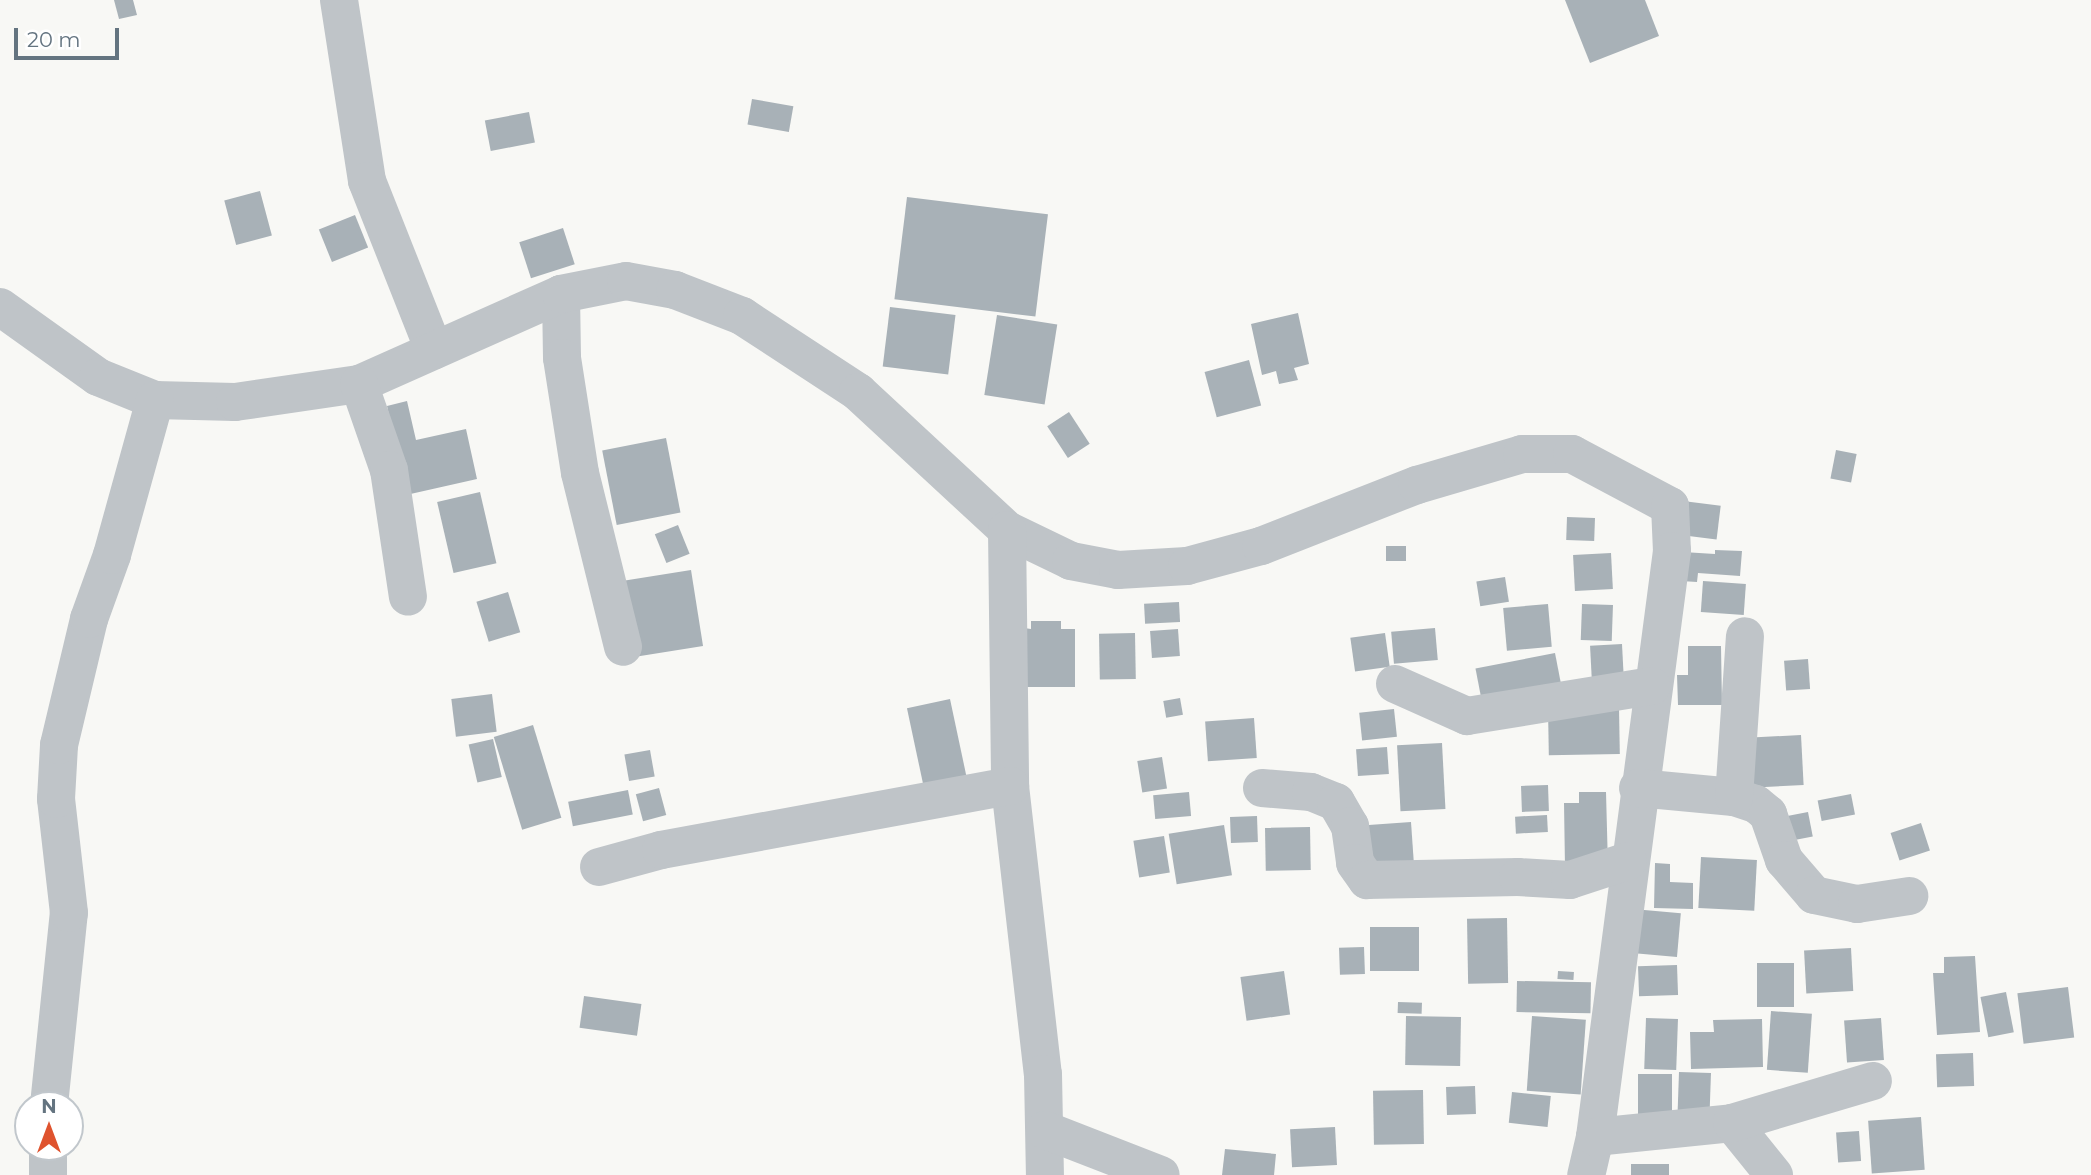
<!DOCTYPE html>
<style>
body{margin:0}
#map{position:relative;width:2091px;height:1175px;overflow:hidden;background:#f8f8f5;font-family:Montserrat,sans-serif}
div>[style]{position:absolute}
.building>*{inset:0;background:#a8b1b7;transform-origin:0 0}
.minor>*{height:38px;margin:-19px;padding:0 19px;transform-origin:19px;border-radius:19px;background:#bfc4c8}
span{translate:-50% -50%;white-space:nowrap;text-align:center;line-height:1.15;-webkit-text-stroke:7px #fff;paint-order:stroke}
.north{position:absolute;left:14px;top:1091px;width:70px;height:70px;box-sizing:border-box;background:#fff;border:2px solid #c1c7cc;border-radius:50%;rotate:0deg;font-size:19px;font-weight:700;line-height:28px;text-align:center;color:#647480}
.north::after{content:'';display:block;margin:auto;width:24px;height:32px;background:#df532e;clip-path:polygon(50% 0,100% 100%,50% 72%,0 100%)}
.scale{position:absolute;left:14px;top:28px;width:105px;height:32px;box-sizing:border-box;border:4px solid #647480;border-top:0;padding-left:9px;font-size:21px;line-height:24px;white-space:nowrap;color:#647480;-webkit-text-stroke:5px #fff;paint-order:stroke}
</style>
<div id="map">
<div class="building">
<div style="clip-path:polygon(114px 0,133px 0,137px 15px,119px 19px)"></div>
<div style="clip-path:polygon(1565px 0,1645px 0,1659px 36px,1590px 63px)"></div>
<div style="left:752px;top:99px;width:42px;height:26px;rotate:10deg"></div>
<div style="left:529px;top:112px;width:31px;height:45px;rotate:79deg"></div>
<div style="left:260px;top:191px;width:46px;height:37px;rotate:75deg"></div>
<div style="left:907px;top:197px;width:142px;height:103px;rotate:7deg"></div>
<div style="left:355px;top:215px;width:35px;height:39px;rotate:68deg"></div>
<div style="left:563px;top:228px;width:38px;height:46px;rotate:72deg"></div>
<div style="left:890px;top:307px;width:66px;height:60px;rotate:7deg"></div>
<div style="clip-path:polygon(1298px 313px,1309px 364px,1294px 368px,1298px 380px,1279px 384px,1276px 371px,1262px 375px,1251px 324px)"></div>
<div style="left:997px;top:315px;width:61px;height:81px;rotate:9deg"></div>
<div style="left:1249px;top:360px;width:47px;height:46px;rotate:75deg"></div>
<div style="clip-path:polygon(407px 401px,416px 440px,466px 429px,477px 479px,406px 495px,387px 406px)"></div>
<div style="left:1069px;top:412px;width:38px;height:26px;rotate:57deg"></div>
<div style="left:666px;top:438px;width:76px;height:65px;rotate:79deg"></div>
<div style="left:1836px;top:450px;width:21px;height:29px;rotate:11deg"></div>
<div style="left:480px;top:492px;width:73px;height:44px;rotate:77deg"></div>
<div style="left:1683px;top:501px;width:38px;height:34px;rotate:7deg"></div>
<div style="left:1567px;top:517px;width:28px;height:23px;rotate:2deg"></div>
<div style="left:678px;top:525px;width:31px;height:25px;rotate:68deg"></div>
<div style="left:1386px;top:546px;width:20px;height:15px"></div>
<div style="clip-path:polygon(1715px 550px,1742px 551px,1740px 576px,1698px 573px,1697px 582px,1681px 581px,1683px 552px,1715px 554px)"></div>
<div style="left:1611px;top:553px;width:36px;height:38px;rotate:87deg"></div>
<div style="left:691px;top:570px;width:77px;height:73px;rotate:81deg"></div>
<div style="left:1505px;top:577px;width:25px;height:29px;rotate:81deg"></div>
<div style="left:1703px;top:581px;width:43px;height:31px;rotate:4deg"></div>
<div style="left:508px;top:592px;width:42px;height:33px;rotate:73deg"></div>
<div style="left:1179px;top:602px;width:20px;height:35px;rotate:87deg"></div>
<div style="left:1548px;top:604px;width:43px;height:45px;rotate:85deg"></div>
<div style="left:1582px;top:604px;width:31px;height:36px;rotate:2deg"></div>
<div style="clip-path:polygon(1031px 621px,1061px 621px,1061px 629px,1075px 629px,1075px 687px,1023px 687px,1024px 628px,1031px 629px)"></div>
<div style="left:1435px;top:628px;width:32px;height:44px;rotate:85deg"></div>
<div style="left:1178px;top:629px;width:27px;height:28px;rotate:86deg"></div>
<div style="left:1135px;top:633px;width:46px;height:36px;rotate:89deg"></div>
<div style="left:1385px;top:633px;width:34px;height:35px;rotate:82deg"></div>
<div style="left:1622px;top:644px;width:36px;height:32px;rotate:87deg"></div>
<div style="clip-path:polygon(1688px 646px,1721px 646px,1722px 705px,1678px 705px,1677px 675px,1688px 675px)"></div>
<div style="left:1555px;top:653px;width:31px;height:81px;rotate:79deg"></div>
<div style="left:1808px;top:659px;width:30px;height:24px;rotate:86deg"></div>
<div style="left:492px;top:694px;width:38px;height:41px;rotate:83deg"></div>
<div style="left:1180px;top:698px;width:17px;height:17px;rotate:80deg"></div>
<div style="left:950px;top:699px;width:85px;height:44px;rotate:78deg"></div>
<div style="left:1619px;top:707px;width:47px;height:71px;rotate:89deg"></div>
<div style="left:1394px;top:709px;width:28px;height:35px;rotate:84deg"></div>
<div style="left:1254px;top:718px;width:40px;height:49px;rotate:86deg"></div>
<div style="left:533px;top:725px;width:97px;height:41px;rotate:73deg"></div>
<div style="left:1801px;top:735px;width:50px;height:59px;rotate:87deg"></div>
<div style="left:493px;top:739px;width:39px;height:25px;rotate:77deg"></div>
<div style="left:1442px;top:743px;width:66px;height:45px;rotate:87deg"></div>
<div style="left:1387px;top:747px;width:27px;height:31px;rotate:86deg"></div>
<div style="left:650px;top:750px;width:27px;height:26px;rotate:80deg"></div>
<div style="left:1162px;top:757px;width:32px;height:25px;rotate:81deg"></div>
<div style="left:1548px;top:785px;width:26px;height:27px;rotate:88deg"></div>
<div style="left:659px;top:788px;width:28px;height:24px;rotate:75deg"></div>
<div style="left:628px;top:790px;width:25px;height:61px;rotate:79deg"></div>
<div style="left:1189px;top:792px;width:24px;height:36px;rotate:85deg"></div>
<div style="clip-path:polygon(1579px 792px,1606px 792px,1608px 867px,1565px 868px,1564px 803px,1579px 803px)"></div>
<div style="left:1851px;top:794px;width:21px;height:34px;rotate:79deg"></div>
<div style="left:1808px;top:812px;width:25px;height:29px;rotate:79deg"></div>
<div style="left:1547px;top:815px;width:17px;height:32px;rotate:87deg"></div>
<div style="left:1257px;top:816px;width:26px;height:27px;rotate:88deg"></div>
<div style="left:1411px;top:822px;width:40px;height:46px;rotate:86deg"></div>
<div style="left:1921px;top:823px;width:29px;height:32px;rotate:72deg"></div>
<div style="left:1224px;top:825px;width:51px;height:56px;rotate:81deg"></div>
<div style="left:1310px;top:827px;width:43px;height:45px;rotate:89deg"></div>
<div style="left:1164px;top:836px;width:37px;height:31px;rotate:81deg"></div>
<div style="left:1701px;top:857px;width:56px;height:51px;rotate:3deg"></div>
<div style="clip-path:polygon(1655px 863px,1670px 864px,1670px 882px,1693px 883px,1693px 909px,1654px 908px)"></div>
<div style="left:1633px;top:909px;width:48px;height:44px;rotate:5deg"></div>
<div style="left:1507px;top:918px;width:65px;height:40px;rotate:89deg"></div>
<div style="left:1370px;top:927px;width:49px;height:44px"></div>
<div style="left:1364px;top:947px;width:27px;height:25px;rotate:88deg"></div>
<div style="left:1851px;top:948px;width:43px;height:47px;rotate:87deg"></div>
<div style="clip-path:polygon(1975px 956px,1980px 1032px,1937px 1035px,1933px 973px,1944px 973px,1944px 957px)"></div>
<div style="left:1757px;top:963px;width:37px;height:44px"></div>
<div style="left:1677px;top:965px;width:30px;height:39px;rotate:88deg"></div>
<div style="left:1284px;top:971px;width:44px;height:44px;rotate:82deg"></div>
<div style="left:1558px;top:971px;width:16px;height:8px;rotate:4deg"></div>
<div style="left:1517px;top:981px;width:74px;height:31px;rotate:1deg"></div>
<div style="left:2068px;top:987px;width:51px;height:51px;rotate:83deg"></div>
<div style="left:2006px;top:992px;width:41px;height:26px;rotate:79deg"></div>
<div style="left:584px;top:996px;width:58px;height:32px;rotate:8deg"></div>
<div style="left:1398px;top:1002px;width:24px;height:11px;rotate:2deg"></div>
<div style="left:1771px;top:1011px;width:41px;height:59px;rotate:4deg"></div>
<div style="left:1406px;top:1016px;width:55px;height:49px;rotate:1deg"></div>
<div style="left:1532px;top:1016px;width:54px;height:75px;rotate:4deg"></div>
<div style="left:1646px;top:1018px;width:32px;height:51px;rotate:2deg"></div>
<div style="left:1881px;top:1018px;width:42px;height:37px;rotate:86deg"></div>
<div style="clip-path:polygon(1762px 1019px,1763px 1067px,1691px 1069px,1690px 1032px,1714px 1032px,1713px 1020px)"></div>
<div style="left:1973px;top:1053px;width:33px;height:37px;rotate:88deg"></div>
<div style="left:1679px;top:1072px;width:32px;height:46px;rotate:2deg"></div>
<div style="left:1638px;top:1074px;width:34px;height:42px"></div>
<div style="left:1475px;top:1086px;width:28px;height:29px;rotate:88deg"></div>
<div style="left:1423px;top:1090px;width:54px;height:50px;rotate:89deg"></div>
<div style="left:1512px;top:1092px;width:39px;height:31px;rotate:6deg"></div>
<div style="left:1921px;top:1117px;width:53px;height:53px;rotate:86deg"></div>
<div style="left:1335px;top:1127px;width:38px;height:45px;rotate:87deg"></div>
<div style="left:1859px;top:1131px;width:30px;height:23px;rotate:86deg"></div>
<div style="clip-path:polygon(1225px 1149px,1276px 1154px,1274px 1175px,1222px 1175px)"></div>
<div style="left:1631px;top:1164px;width:38px;height:11px"></div>
</div>
<div class="minor">
<div style="left:339px;top:0;width:183px;rotate:81.2deg"></div>
<div style="left:367px;top:181px;width:182px;rotate:68.4deg"></div>
<div style="left:561px;top:294px;width:64px;rotate:89.1deg"></div>
<div style="left:562px;top:358px;width:116px;rotate:81.1deg"></div>
<div style="left:580px;top:473px;width:179px;rotate:76.1deg"></div>
<div style="left:0;top:307px;width:120px;rotate:35.5deg"></div>
<div style="left:98px;top:377px;width:61px;rotate:22deg"></div>
<div style="left:155px;top:400px;width:80px;rotate:1.4deg"></div>
<div style="left:235px;top:402px;width:125px;rotate:-8.3deg"></div>
<div style="left:359px;top:384px;width:221px;rotate:-24deg"></div>
<div style="left:561px;top:294px;width:66px;rotate:-11.3deg"></div>
<div style="left:626px;top:281px;width:50px;rotate:10.4deg"></div>
<div style="left:675px;top:290px;width:72px;rotate:21.2deg"></div>
<div style="left:742px;top:316px;width:139px;rotate:33.2deg"></div>
<div style="left:858px;top:392px;width:203px;rotate:42.8deg"></div>
<div style="left:1007px;top:530px;width:71px;rotate:25.8deg"></div>
<div style="left:1071px;top:561px;width:48px;rotate:10.8deg"></div>
<div style="left:1118px;top:570px;width:69px;rotate:-3.3deg"></div>
<div style="left:1187px;top:566px;width:77px;rotate:-15.1deg"></div>
<div style="left:1261px;top:546px;width:168px;rotate:-21.4deg"></div>
<div style="left:1417px;top:485px;width:109px;rotate:-16.4deg"></div>
<div style="left:1522px;top:454px;width:50px"></div>
<div style="left:1572px;top:454px;width:111px;rotate:28deg"></div>
<div style="left:1670px;top:506px;width:45px;rotate:87.5deg"></div>
<div style="left:1672px;top:551px;width:591px;rotate:97.49deg"></div>
<div style="left:1595px;top:1137px;width:39px;rotate:103deg"></div>
<div style="left:359px;top:384px;width:91px;rotate:70.8deg"></div>
<div style="left:389px;top:470px;width:128px;rotate:81.5deg"></div>
<div style="left:1007px;top:530px;width:256px;rotate:89.3deg"></div>
<div style="left:1010px;top:786px;width:290px;rotate:83.5deg"></div>
<div style="left:1043px;top:1074px;width:101px;rotate:88.9deg"></div>
<div style="left:1395px;top:684px;width:79px;rotate:24deg"></div>
<div style="left:1467px;top:716px;width:187px;rotate:-9.2deg"></div>
<div style="left:1262px;top:788px;width:49px;rotate:4.7deg"></div>
<div style="left:1311px;top:792px;width:27px;rotate:22deg"></div>
<div style="left:1336px;top:802px;width:28px;rotate:60deg"></div>
<div style="left:1350px;top:826px;width:37px;rotate:82deg"></div>
<div style="left:1355px;top:863px;width:21px;rotate:55deg"></div>
<div style="left:1367px;top:880px;width:151px;rotate:-1.1deg"></div>
<div style="left:1518px;top:877px;width:52px;rotate:3.3deg"></div>
<div style="left:1570px;top:880px;width:61px;rotate:-18.1deg"></div>
<div style="left:1638px;top:788px;width:96px;rotate:5.4deg"></div>
<div style="left:1734px;top:797px;width:23px;rotate:18deg"></div>
<div style="left:1756px;top:804px;width:16px;rotate:40deg"></div>
<div style="left:1768px;top:814px;width:49px;rotate:70.8deg"></div>
<div style="left:1784px;top:860px;width:46px;rotate:49.4deg"></div>
<div style="left:1814px;top:895px;width:44px;rotate:11.8deg"></div>
<div style="left:1857px;top:904px;width:53px;rotate:-8.7deg"></div>
<div style="left:1734px;top:797px;width:161px;rotate:-86.1deg"></div>
<div style="left:599px;top:867px;width:64px;rotate:-15.3deg"></div>
<div style="left:661px;top:850px;width:355px;rotate:-10.4deg"></div>
<div style="left:49px;top:1105px;width:193px;rotate:-84.1deg"></div>
<div style="left:69px;top:913px;width:115px;rotate:-96.5deg"></div>
<div style="left:56px;top:799px;width:54px;rotate:-86.8deg"></div>
<div style="left:59px;top:745px;width:130px;rotate:-76.6deg"></div>
<div style="left:89px;top:619px;width:68px;rotate:-70.2deg"></div>
<div style="left:112px;top:555px;width:161px;rotate:-74.5deg"></div>
<div style="left:1732px;top:1123px;width:67px;rotate:51.1deg"></div>
<div style="left:1045px;top:1130px;width:124px;rotate:21.2deg"></div>
<div style="left:1595px;top:1137px;width:138px;rotate:-5.8deg"></div>
<div style="left:1732px;top:1123px;width:147px;rotate:-16.6deg"></div>
<div style="left:48px;top:1175px;width:28px;rotate:-90deg"></div>
</div>
<div class="north">N</div>
<div class="scale">20 m</div>
</div>
